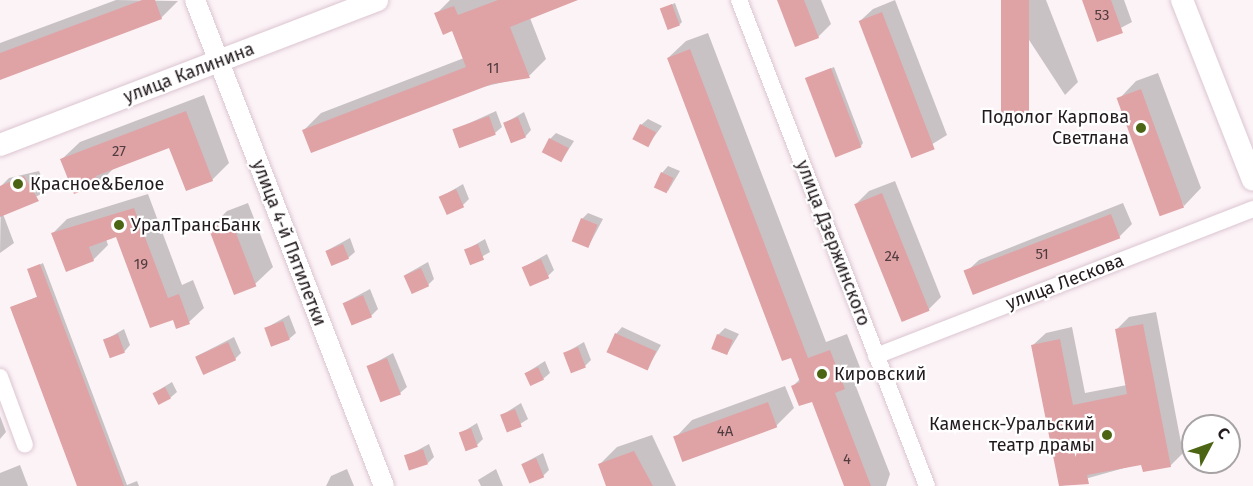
<!DOCTYPE html>
<meta charset="utf-8">
<style>
body{margin:0}
#map{position:relative;width:1253px;height:486px;overflow:hidden;background:#fcf3f7;font-family:"Fira Sans",sans-serif}
div>[style]{position:absolute}
.shadow>*{inset:0;background:#0003}
.building>*{inset:0;background:#dfa3a6;transform-origin:0 0}
.roads{filter:drop-shadow(0 0 2px #dcc5d0) drop-shadow(0 0 2px #dcc5d0)}
.minor>*{height:16px;margin:-8px;padding:0 8px;transform-origin:8px;border-radius:8px;background:#fff}
.tertiary>*{height:20px;margin:-10px;padding:0 10px;transform-origin:10px;border-radius:10px;background:#fff}
.secondary>*{height:22px;margin:-11px;padding:0 11px;transform-origin:11px;border-radius:11px;background:#fff}
.dots>*{width:16px;height:16px;translate:-50% -50%;box-sizing:border-box;border:3px solid #fff;border-radius:50%}
span{translate:-50% -50%;white-space:nowrap;text-align:center;line-height:1.15;-webkit-text-stroke:4.5px #fff;paint-order:stroke}
.number-label{font-size:15px;color:#513c40}
.number-label span{-webkit-text-stroke-width:0}
.street-label{font-size:18px;color:#221a1e}
.poi-label{font-size:18px;color:#221a1e}
.right{translate:-100% -50%;text-align:right}
.left{translate:0 -50%;text-align:left}
.north{position:absolute;left:1181px;top:414px;width:60px;height:60px;box-sizing:border-box;background:#fff;border:2px solid #a7a3a5;border-radius:50%;rotate:49deg;font-size:16px;font-weight:700;line-height:24px;text-align:center;color:#221a1e}
.north::after{content:'';display:block;margin:auto;width:21px;height:27px;background:#4c6514;clip-path:polygon(50% 0,100% 100%,50% 72%,0 100%)}
</style>
<div id="map">
<div class="shadow">
<div style="clip-path:polygon(116px 0,178px 1px,161px 18px,0 78px,0 43px)"></div>
<div style="clip-path:polygon(450px 0,576px 0,530px 18px,546px 59px,529px 76px,304px 130px,321px 113px,464px 58px,453px 29px,436px 14px)"></div>
<div style="clip-path:polygon(779px 0,821px 0,831px 24px,818px 37px)"></div>
<div style="clip-path:polygon(895px 0,947px 135px,913px 156px,860px 21px,873px 9px)"></div>
<div style="clip-path:polygon(1003px 0,1046px 0,1078px 82px,1065px 95px)"></div>
<div style="clip-path:polygon(1083px 0,1124px 0,1132px 22px,1098px 40px)"></div>
<div style="clip-path:polygon(675px 3px,682px 22px,679px 25px,662px 9px)"></div>
<div style="clip-path:polygon(708px 33px,826px 342px,847px 334px,861px 370px,853px 379px,890px 474px,886px 486px,846px 486px,813px 400px,793px 386px,800px 379px,668px 58px,686px 41px)"></div>
<div style="clip-path:polygon(834px 67px,863px 143px,861px 146px,807px 79px)"></div>
<div style="clip-path:polygon(1158px 73px,1201px 188px,1184px 206px,1119px 99px,1136px 81px)"></div>
<div style="clip-path:polygon(204px 95px,229px 163px,212px 180px,170px 147px,114px 168px,99px 183px,62px 159px,80px 142px)"></div>
<div style="clip-path:polygon(496px 111px,502px 127px,495px 133px,454px 130px)"></div>
<div style="clip-path:polygon(524px 112px,531px 130px,525px 137px,505px 123px)"></div>
<div style="clip-path:polygon(648px 119px,662px 126px,648px 145px,641px 125px)"></div>
<div style="clip-path:polygon(556px 133px,574px 141px,562px 160px,550px 139px)"></div>
<div style="clip-path:polygon(668px 166px,680px 171px,668px 191px,662px 173px)"></div>
<div style="clip-path:polygon(39px 171px,47px 191px,3px 214px,14px 243px,0 253px,1px 186px,9px 178px)"></div>
<div style="clip-path:polygon(895px 181px,941px 297px,928px 310px,856px 204px,869px 191px)"></div>
<div style="clip-path:polygon(463px 184px,469px 199px,463px 205px,441px 197px)"></div>
<div style="clip-path:polygon(148px 194px,182px 285px,193px 280px,204px 308px,189px 322px,174px 318px,117px 235px,106px 239px,108px 245px,93px 260px,53px 233px,67px 219px)"></div>
<div style="clip-path:polygon(248px 203px,273px 267px,255px 284px,209px 229px,227px 211px)"></div>
<div style="clip-path:polygon(1123px 203px,1132px 224px,1119px 237px,966px 272px,979px 260px)"></div>
<div style="clip-path:polygon(588px 213px,603px 219px,588px 247px,582px 219px)"></div>
<div style="clip-path:polygon(350px 238px,355px 252px,348px 258px,326px 251px)"></div>
<div style="clip-path:polygon(485px 239px,490px 252px,471px 263px,466px 250px)"></div>
<div style="clip-path:polygon(547px 254px,554px 270px,548px 276px,524px 267px)"></div>
<div style="clip-path:polygon(428px 262px,434px 279px,428px 285px,405px 275px)"></div>
<div style="clip-path:polygon(43px 263px,127px 485px,137px 481px,139px 486px,78px 486px,12px 307px,39px 296px,29px 270px)"></div>
<div style="clip-path:polygon(370px 289px,378px 309px,371px 316px,344px 303px)"></div>
<div style="clip-path:polygon(1156px 312px,1183px 453px,1170px 466px,1142px 463px,1060px 486px,1033px 345px,1046px 333px,1072px 327px,1085px 393px,1127px 385px,1116px 330px,1129px 317px)"></div>
<div style="clip-path:polygon(289px 315px,296px 333px,289px 339px,266px 328px)"></div>
<div style="clip-path:polygon(622px 327px,661px 345px,647px 369px,616px 334px)"></div>
<div style="clip-path:polygon(725px 328px,739px 334px,727px 354px,718px 335px)"></div>
<div style="clip-path:polygon(124px 329px,130px 345px,124px 352px,105px 340px)"></div>
<div style="clip-path:polygon(234px 337px,241px 353px,235px 359px,197px 356px)"></div>
<div style="clip-path:polygon(584px 342px,591px 360px,585px 366px,565px 353px)"></div>
<div style="clip-path:polygon(393px 353px,407px 387px,400px 393px,369px 366px)"></div>
<div style="clip-path:polygon(545px 361px,550px 373px,543px 379px,526px 373px)"></div>
<div style="clip-path:polygon(172px 382px,177px 392px,170px 398px,154px 393px)"></div>
<div style="clip-path:polygon(785px 386px,794px 408px,776px 426px,675px 438px,692px 420px)"></div>
<div style="clip-path:polygon(521px 403px,528px 419px,509px 431px,502px 415px)"></div>
<div style="clip-path:polygon(0 416px,6px 432px,0 439px)"></div>
<div style="clip-path:polygon(477px 423px,483px 439px,477px 445px,461px 433px)"></div>
<div style="clip-path:polygon(652px 435px,676px 486px,607px 486px,599px 465px,617px 447px)"></div>
<div style="clip-path:polygon(429px 444px,434px 457px,428px 463px,405px 457px)"></div>
<div style="clip-path:polygon(543px 453px,549px 470px,543px 476px,522px 464px)"></div>
<div style="clip-path:polygon(20px 465px,28px 486px,0 486px,0 473px)"></div>
<div style="clip-path:polygon(347px 469px,354px 486px,326px 486px,331px 476px)"></div>
<div style="clip-path:polygon(496px 469px,503px 486px,481px 486px,478px 480px)"></div>
</div>
<div class="building">
<div style="clip-path:polygon(142px 0,155px 0,162px 19px,0 80px,0 53px)"></div>
<div style="clip-path:polygon(498px 0,578px 0,510px 27px,530px 78px,492px 84px,311px 153px,302px 130px,466px 67px,452px 31px,443px 35px,434px 13px,454px 6px,458px 15px)"></div>
<div style="clip-path:polygon(777px 0,804px 0,819px 38px,795px 47px)"></div>
<div style="left:1001px;top:0;width:28px;height:113px"></div>
<div style="clip-path:polygon(1082px 0,1111px 0,1123px 33px,1097px 42px)"></div>
<div style="left:672px;top:4px;width:23px;height:13px;rotate:70deg"></div>
<div style="left:882px;top:12px;width:147px;height:25px;rotate:69deg"></div>
<div style="clip-path:polygon(690px 49px,808px 358px,830px 350px,845px 389px,835px 393px,871px 486px,844px 486px,812px 402px,799px 406px,791px 386px,800px 382px,791px 358px,782px 361px,667px 58px)"></div>
<div style="left:831px;top:68px;width:85px;height:28px;rotate:69deg"></div>
<div style="left:1141px;top:89px;width:126px;height:26px;rotate:70deg"></div>
<div style="clip-path:polygon(186px 111px,213px 181px,186px 191px,169px 148px,96px 176px,99px 184px,74px 194px,60px 159px)"></div>
<div style="left:489px;top:116px;width:20px;height:39px;rotate:70deg"></div>
<div style="left:518px;top:117px;width:22px;height:16px;rotate:69deg"></div>
<div style="left:640px;top:124px;width:18px;height:17px;rotate:27deg"></div>
<div style="left:549px;top:138px;width:22px;height:16px;rotate:27deg"></div>
<div style="left:661px;top:172px;width:14px;height:17px;rotate:25deg"></div>
<div style="clip-path:polygon(24px 176px,39px 201px,0 217px,0 186px)"></div>
<div style="left:456px;top:189px;width:20px;height:19px;rotate:66deg"></div>
<div style="left:882px;top:193px;width:127px;height:30px;rotate:68deg"></div>
<div style="clip-path:polygon(134px 208px,168px 298px,179px 294px,190px 324px,176px 329px,173px 320px,150px 328px,116px 237px,89px 247px,94px 261px,66px 272px,51px 233px)"></div>
<div style="left:1111px;top:214px;width:26px;height:158px;rotate:69deg"></div>
<div style="left:581px;top:218px;width:18px;height:25px;rotate:22deg"></div>
<div style="left:231px;top:220px;width:71px;height:24px;rotate:69deg"></div>
<div style="left:343px;top:244px;width:16px;height:19px;rotate:68deg"></div>
<div style="left:478px;top:244px;width:17px;height:15px;rotate:69deg"></div>
<div style="left:541px;top:259px;width:21px;height:21px;rotate:67deg"></div>
<div style="clip-path:polygon(40px 264px,124px 486px,77px 486px,10px 307px,37px 297px,27px 269px)"></div>
<div style="left:421px;top:268px;width:20px;height:19px;rotate:66deg"></div>
<div style="left:363px;top:295px;width:24px;height:22px;rotate:68deg"></div>
<div style="left:283px;top:321px;width:20px;height:20px;rotate:70deg"></div>
<div style="clip-path:polygon(1143px 324px,1171px 467px,1143px 472px,1141px 465px,1087px 475px,1089px 484px,1059px 486px,1031px 345px,1060px 339px,1073px 405px,1127px 394px,1115px 329px)"></div>
<div style="left:615px;top:333px;width:45px;height:21px;rotate:24deg"></div>
<div style="left:118px;top:334px;width:20px;height:16px;rotate:70deg"></div>
<div style="left:717px;top:334px;width:17px;height:16px;rotate:21deg"></div>
<div style="left:228px;top:342px;width:20px;height:36px;rotate:66deg"></div>
<div style="left:578px;top:347px;width:22px;height:16px;rotate:69deg"></div>
<div style="left:387px;top:358px;width:39px;height:22px;rotate:69deg"></div>
<div style="left:538px;top:367px;width:14px;height:15px;rotate:65deg"></div>
<div style="left:165px;top:387px;width:13px;height:14px;rotate:63deg"></div>
<div style="left:768px;top:402px;width:27px;height:101px;rotate:70deg"></div>
<div style="left:515px;top:409px;width:19px;height:16px;rotate:69deg"></div>
<div style="left:471px;top:428px;width:20px;height:13px;rotate:70deg"></div>
<div style="left:423px;top:449px;width:16px;height:20px;rotate:72deg"></div>
<div style="clip-path:polygon(634px 451px,653px 486px,606px 486px,598px 464px)"></div>
<div style="left:536px;top:458px;width:21px;height:16px;rotate:67deg"></div>
</div>
<div class="roads">
<div class="minor">
<div style="left:739px;top:0;width:521px;rotate:68.85deg"></div>
<div style="left:876px;top:356px;width:405px;rotate:-21.3deg"></div>
<div style="left:0;top:377px;width:72px;rotate:69.8deg"></div>
</div>
<div class="tertiary">
<div style="left:195px;top:0;width:521px;rotate:68.75deg"></div>
</div>
<div class="secondary">
<div style="left:1182px;top:0;width:193px;rotate:68.5deg"></div>
<div style="left:0;top:145px;width:404px;rotate:-21deg"></div>
</div>
</div>
<div class="dots">
<div style="left:1141px;top:128px;background:#4c6514"></div>
<div style="left:18px;top:184px;background:#4c6514"></div>
<div style="left:119px;top:225px;background:#4c6514"></div>
<div style="left:822px;top:374px;background:#4c6514"></div>
<div style="left:1107px;top:435px;background:#4c6514"></div>
</div>
<div class="number-label">
<span style="left:1102px;top:16px">53</span>
<span style="left:493px;top:69px">11</span>
<span style="left:119px;top:152px">27</span>
<span style="left:1042px;top:255px">51</span>
<span style="left:892px;top:257px">24</span>
<span style="left:141px;top:265px">19</span>
<span style="left:725px;top:432px">4А</span>
<span style="left:847px;top:460px">4</span>
</div>
<div class="street-label">
<span style="left:189px;top:73px;rotate:-21deg">улица Калинина</span>
<span style="left:289px;top:243px;rotate:69deg">улица 4-й Пятилетки</span>
<span style="left:833px;top:243px;rotate:69deg">улица Дзержинского</span>
<span style="left:1065px;top:282px;rotate:-21deg">улица Лескова</span>
</div>
<div class="poi-label">
<span class="right" style="left:1129px;top:128px">Подолог Карпова<br>Светлана</span>
<span class="left" style="left:30px;top:184px">Красное&amp;Белое</span>
<span class="left" style="left:131px;top:225px">УралТрансБанк</span>
<span class="left" style="left:834px;top:374px">Кировский</span>
<span class="right" style="left:1095px;top:435px">Каменск-Уральский<br>театр драмы</span>
</div>
<div class="north">С</div>
</div>
